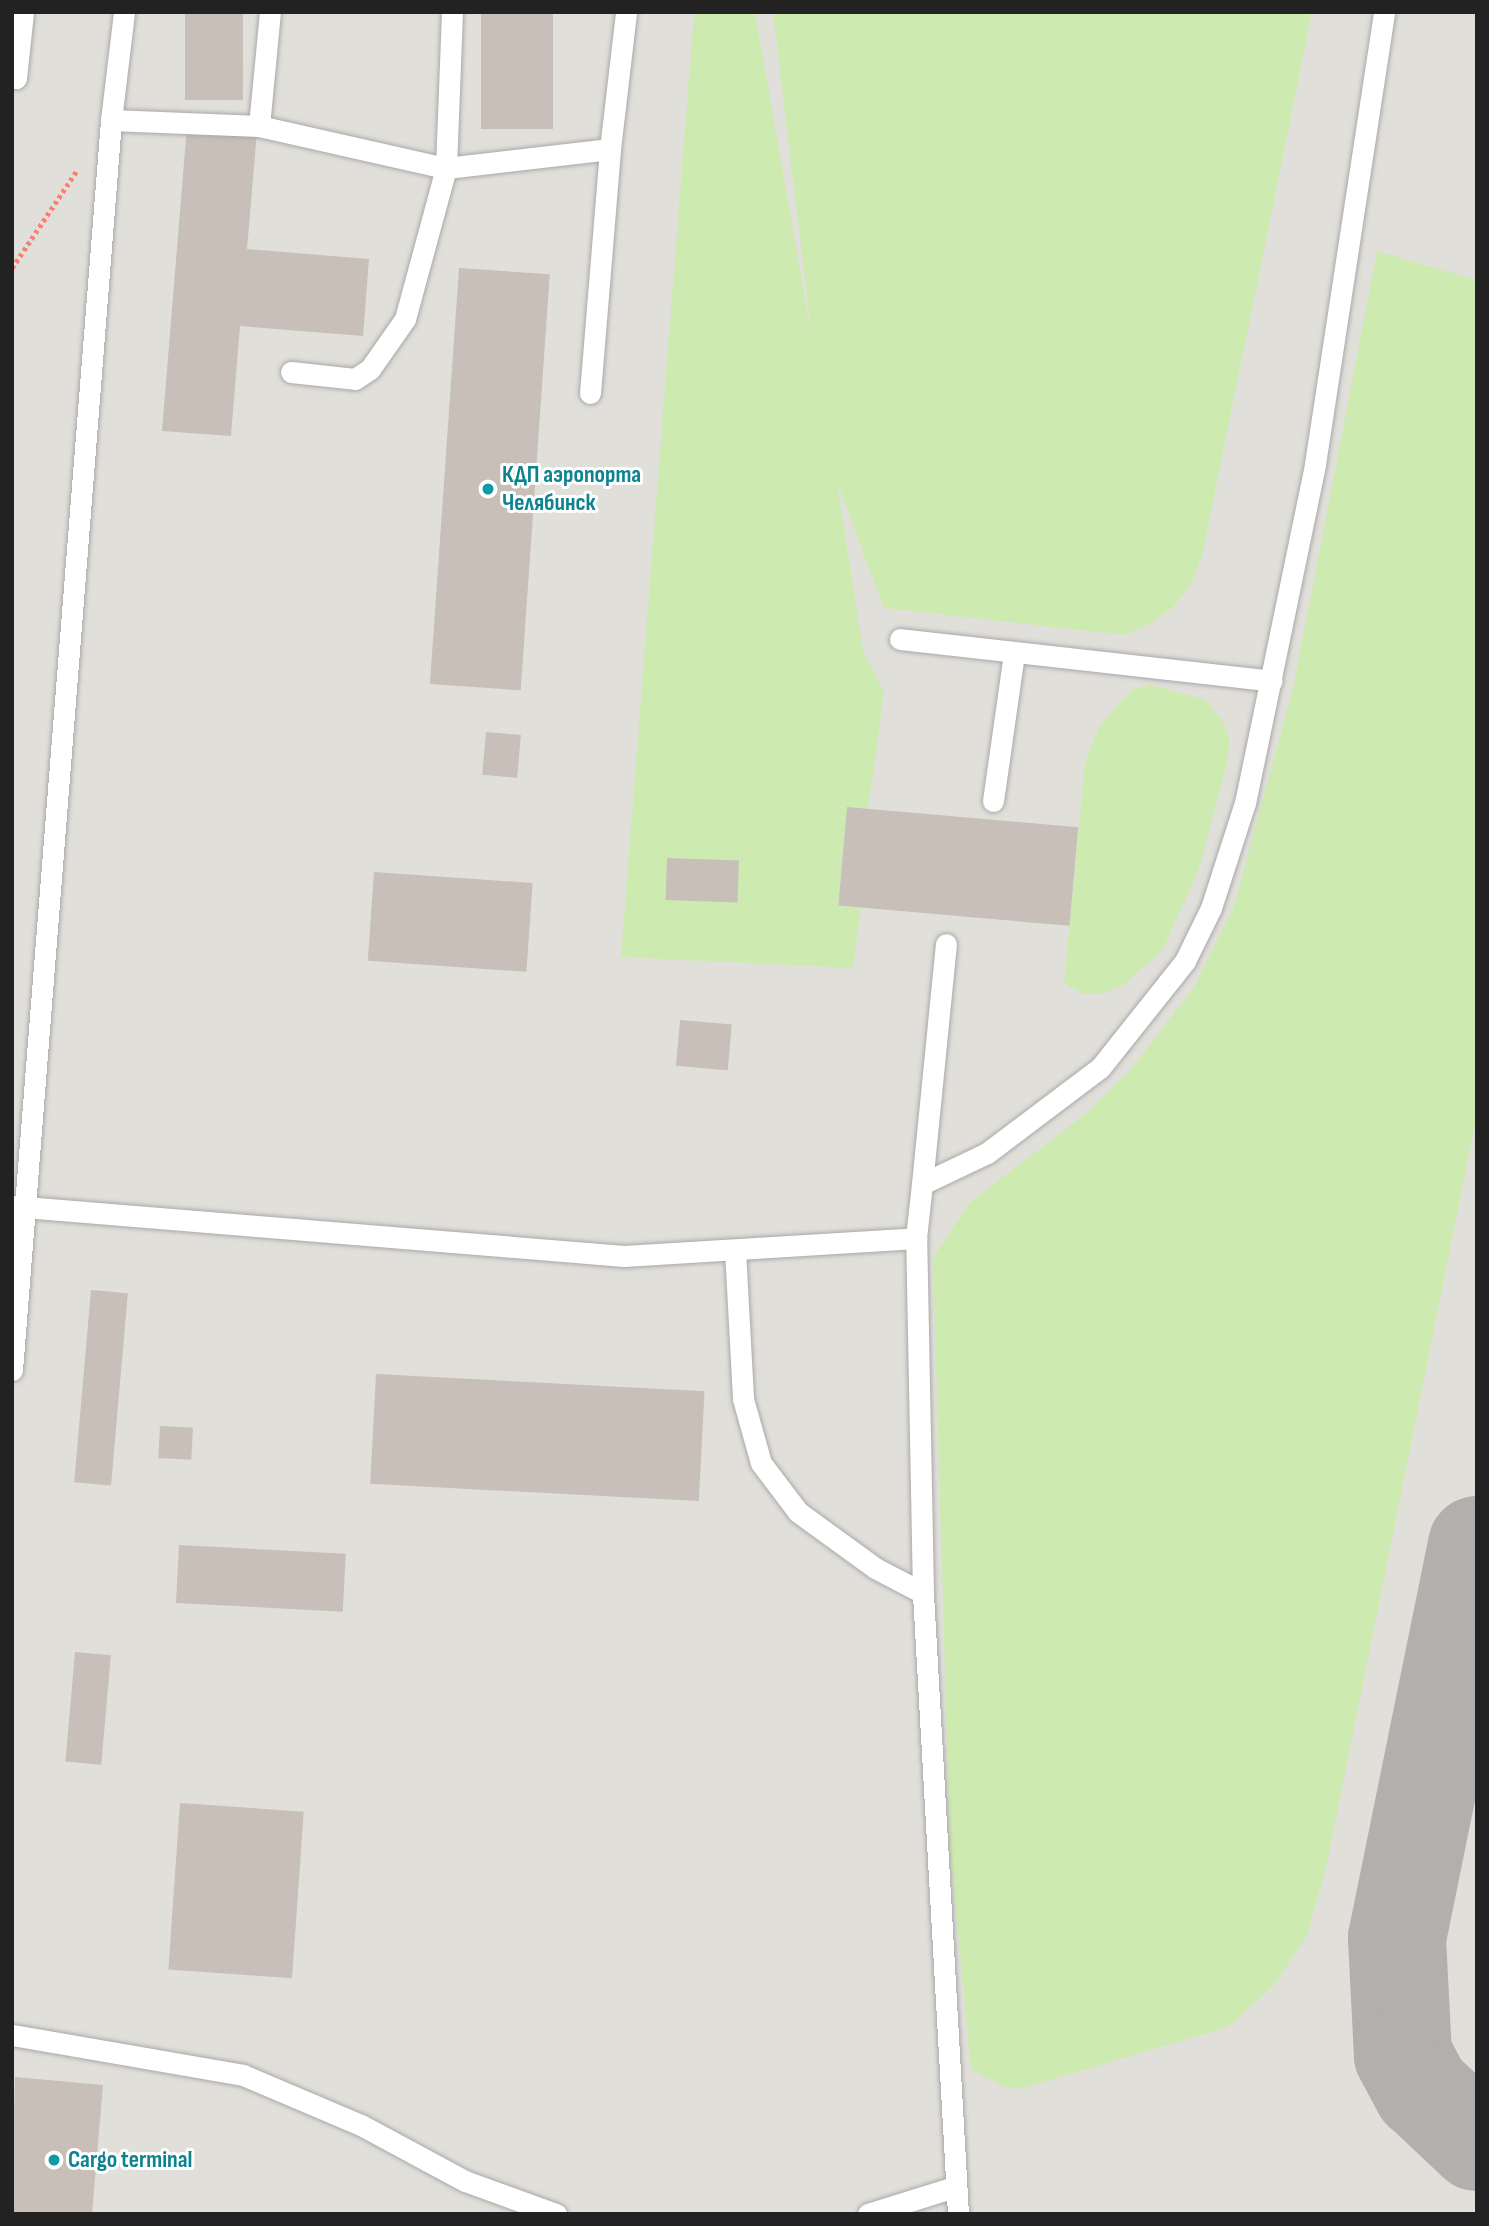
<!DOCTYPE html>
<meta charset="utf-8">
<style>
body{margin:0}
#map{position:relative;width:1489px;height:2226px;overflow:hidden;background:#f2efe9;font-family:"Sofia Sans Condensed",sans-serif}
div>[style]{position:absolute}
.airport>*{inset:0;background:#e1dfda;transform-origin:0 0}
.grass>*{inset:0;background:#cdebb0}
.taxiway>*{height:98px;margin:-49px;padding:0 49px;transform-origin:49px;border-radius:49px;background:#b1b0ac}
.building>*{inset:0;background:#c7bfb8;transform-origin:0 0}
.path>*{height:4.5px;margin-top:-2.25px;transform-origin:0;background:repeating-linear-gradient(90deg,#fa8072 0 3.5px,transparent 0 7px)}
.roads{filter:drop-shadow(0 0 2px #a9a9a9) drop-shadow(0 0 2px #a9a9a9)}
.lane>*{height:21px;margin:-10.5px;padding:0 10.5px;transform-origin:10.5px;border-radius:10.5px;background:#fff}
.dots>*{width:19px;height:19px;translate:-50% -50%;box-sizing:border-box;border:4px solid #fff;border-radius:50%}
span{translate:-50% -50%;white-space:nowrap;text-align:center;line-height:1.15;-webkit-text-stroke:6px #fff;paint-order:stroke}
.culture-label{font-size:24px;color:#0d838f;font-weight:700}
.left{translate:0 -50%;text-align:left}
.frame{position:absolute;inset:0;border:14px solid #222;pointer-events:none}
</style>
<div id="map">
<div class="airport">
<div style="left:12px;top:12px;width:1465px;height:2202px"></div>
</div>
<div class="grass">
<div style="clip-path:polygon(694px 12px,755px 12px,812px 339px,773px 12px,1312px 12px,1202px 556px,1190px 586px,1173px 607px,1150px 624px,1124px 635px,884px 608px,837px 482px,863px 650px,884px 692px,868px 809px,847px 808px,838px 906px,861px 908px,853px 968px,621px 957px)"></div>
<div style="clip-path:polygon(1377px 251px,1477px 280px,1477px 1114px,1327px 1863px,1307px 1935px,1276px 1983px,1228px 2027px,1023px 2088px,1007px 2088px,971px 2070px,950px 1846px,933px 1258px,969px 1203px,1085px 1114px,1130px 1071px,1194px 987px,1234px 906px,1294px 684px)"></div>
<div style="clip-path:polygon(1151px 685px,1205px 700px,1221px 718px,1229px 737px,1228px 760px,1198px 872px,1162px 951px,1123px 985px,1102px 994px,1083px 994px,1064px 983px,1085px 763px,1100px 725px,1132px 689px)"></div>
</div>
<div class="taxiway">
<div style="left:1477px;top:1545px;width:401px;rotate:101.5deg"></div>
<div style="left:1397px;top:1938px;width:117px;rotate:87.1deg"></div>
<div style="left:1403px;top:2055px;width:40px;rotate:62deg"></div>
<div style="left:1422px;top:2090px;width:76px;rotate:43.4deg"></div>
</div>
<div class="building">
<div style="left:185px;top:12px;width:58px;height:88px"></div>
<div style="left:481px;top:12px;width:72px;height:117px"></div>
<div style="clip-path:polygon(187px 126px,257px 132px,247px 249px,369px 259px,363px 336px,240px 326px,231px 436px,162px 431px)"></div>
<div style="left:459px;top:268px;width:91px;height:417px;rotate:4deg"></div>
<div style="left:486px;top:732px;width:35px;height:43px;rotate:5deg"></div>
<div style="left:847px;top:807px;width:232px;height:99px;rotate:5deg"></div>
<div style="left:667px;top:858px;width:72px;height:42px;rotate:2deg"></div>
<div style="left:374px;top:872px;width:159px;height:89px;rotate:4deg"></div>
<div style="left:680px;top:1020px;width:52px;height:46px;rotate:5deg"></div>
<div style="left:91px;top:1290px;width:37px;height:193px;rotate:5deg"></div>
<div style="left:376px;top:1374px;width:329px;height:110px;rotate:3deg"></div>
<div style="left:160px;top:1426px;width:33px;height:32px;rotate:3deg"></div>
<div style="left:179px;top:1545px;width:167px;height:58px;rotate:3deg"></div>
<div style="left:75px;top:1652px;width:36px;height:110px;rotate:5deg"></div>
<div style="left:180px;top:1803px;width:124px;height:167px;rotate:4deg"></div>
<div style="clip-path:polygon(15px 2077px,103px 2085px,92px 2214px,12px 2214px)"></div>
</div>
<div class="path">
<div style="left:12px;top:268px;width:118px;rotate:-56.4deg"></div>
</div>
<div class="roads">
<div class="lane">
<div style="left:12px;top:77px;width:4px;rotate:14deg"></div>
<div style="left:16px;top:78px;width:66px;rotate:-83.9deg"></div>
<div style="left:111px;top:120px;width:148px;rotate:2.3deg"></div>
<div style="left:259px;top:126px;width:192px;rotate:12.7deg"></div>
<div style="left:446px;top:168px;width:165px;rotate:-6.6deg"></div>
<div style="left:259px;top:126px;width:115px;rotate:-84.5deg"></div>
<div style="left:291px;top:372px;width:64px;rotate:6.2deg"></div>
<div style="left:355px;top:379px;width:18px;rotate:-34deg"></div>
<div style="left:370px;top:369px;width:61px;rotate:-55deg"></div>
<div style="left:405px;top:319px;width:156px;rotate:-74.8deg"></div>
<div style="left:446px;top:168px;width:156px;rotate:-87.8deg"></div>
<div style="left:590px;top:393px;width:245px;rotate:-85.3deg"></div>
<div style="left:610px;top:149px;width:138px;rotate:-83.3deg"></div>
<div style="left:900px;top:639px;width:374px;rotate:6.4deg"></div>
<div style="left:993px;top:801px;width:149px;rotate:-81.9deg"></div>
<div style="left:922px;top:1184px;width:241px;rotate:-84.3deg"></div>
<div style="left:12px;top:1206px;width:614px;rotate:4.67deg"></div>
<div style="left:624px;top:1256px;width:293px;rotate:-3.5deg"></div>
<div style="left:735px;top:1250px;width:149px;rotate:86.9deg"></div>
<div style="left:743px;top:1399px;width:66px;rotate:74.3deg"></div>
<div style="left:761px;top:1463px;width:61px;rotate:52.9deg"></div>
<div style="left:798px;top:1512px;width:95px;rotate:36deg"></div>
<div style="left:875px;top:1568px;width:54px;rotate:27.5deg"></div>
<div style="left:12px;top:1370px;width:1254px;rotate:-85.47deg"></div>
<div style="left:111px;top:120px;width:109px;rotate:-83.1deg"></div>
<div style="left:12px;top:2035px;width:234px;rotate:9.8deg"></div>
<div style="left:243px;top:2075px;width:128px;rotate:23deg"></div>
<div style="left:361px;top:2125px;width:118px;rotate:28.3deg"></div>
<div style="left:465px;top:2181px;width:97px;rotate:19.9deg"></div>
<div style="left:868px;top:2214px;width:90px;rotate:-17.4deg"></div>
<div style="left:958px;top:2214px;width:622px;rotate:-93.23deg"></div>
<div style="left:923px;top:1593px;width:355px;rotate:-91.1deg"></div>
<div style="left:916px;top:1238px;width:54px;rotate:-83.7deg"></div>
<div style="left:922px;top:1184px;width:72px;rotate:-25.5deg"></div>
<div style="left:987px;top:1153px;width:141px;rotate:-37deg"></div>
<div style="left:1100px;top:1068px;width:137px;rotate:-51.5deg"></div>
<div style="left:1185px;top:961px;width:59px;rotate:-63.9deg"></div>
<div style="left:1211px;top:908px;width:110px;rotate:-72.1deg"></div>
<div style="left:1245px;top:803px;width:346px;rotate:-78.3deg"></div>
<div style="left:1315px;top:464px;width:457px;rotate:-81.3deg"></div>
</div>
</div>
<div class="dots">
<div style="left:488px;top:489px;background:#0f9aa8"></div>
<div style="left:54px;top:2160px;background:#0f9aa8"></div>
</div>
<div class="culture-label">
<span class="left" style="left:502px;top:489px">КДП аэропорта<br>Челябинск</span>
<span class="left" style="left:68px;top:2160px">Cargo terminal</span>
</div>
<div class="frame"></div>
</div>
